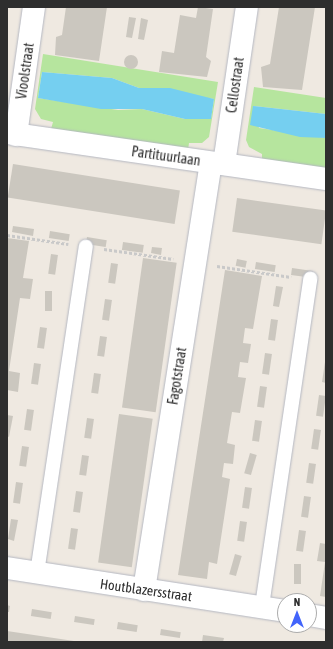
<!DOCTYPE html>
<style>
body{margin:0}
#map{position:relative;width:333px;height:649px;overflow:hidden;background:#efe9e1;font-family:"Asap Condensed",sans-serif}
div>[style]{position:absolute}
.green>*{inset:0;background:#b6e59e}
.water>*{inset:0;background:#75cff0}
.building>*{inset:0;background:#cbc7bf;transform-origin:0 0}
.round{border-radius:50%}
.path>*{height:2.5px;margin-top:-1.25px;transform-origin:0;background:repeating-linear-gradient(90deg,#c9c9c9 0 3px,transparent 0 5px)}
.roads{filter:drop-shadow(0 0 1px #b4b7c1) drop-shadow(0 0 1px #b4b7c1)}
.service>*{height:14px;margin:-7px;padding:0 7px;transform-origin:7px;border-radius:7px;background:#fff}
.minor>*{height:22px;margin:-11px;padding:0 11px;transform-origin:11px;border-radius:11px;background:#fff}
.tertiary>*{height:22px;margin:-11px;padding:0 11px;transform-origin:11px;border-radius:11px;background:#fff}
span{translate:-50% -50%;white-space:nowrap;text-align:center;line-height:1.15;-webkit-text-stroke:3.5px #fff;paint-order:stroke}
.street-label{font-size:14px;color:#2e2e2e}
.frame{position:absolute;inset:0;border:8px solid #2e2e2e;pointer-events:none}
.north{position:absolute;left:277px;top:593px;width:40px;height:40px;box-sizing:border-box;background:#fff;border:1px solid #ababab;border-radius:50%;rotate:0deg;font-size:11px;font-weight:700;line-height:16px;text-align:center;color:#2e2e2e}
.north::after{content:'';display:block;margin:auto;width:14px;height:18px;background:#4264fb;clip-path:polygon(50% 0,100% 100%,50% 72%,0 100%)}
</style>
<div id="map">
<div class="green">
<div style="clip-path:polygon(evenodd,43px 54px,218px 82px,209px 137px,202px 143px,189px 143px,188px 150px,51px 129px,53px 122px,41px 119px,35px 109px,43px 54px,42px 72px,112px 78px,139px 88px,214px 99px,211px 118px,185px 119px,142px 109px,118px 110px,38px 98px,42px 72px)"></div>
<div style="clip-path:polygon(254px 87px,326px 98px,326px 114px,253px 106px,259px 128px,326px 138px,326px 171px,262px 161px,262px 154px,249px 147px,246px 140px)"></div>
</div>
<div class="water">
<div style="clip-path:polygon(42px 72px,112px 78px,139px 88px,170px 88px,214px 99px,211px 119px,185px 119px,142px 109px,101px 109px,38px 98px)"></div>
<div style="clip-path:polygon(253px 106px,326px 114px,326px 138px,300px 137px,250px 125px)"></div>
</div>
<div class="building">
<div style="clip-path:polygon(66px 7px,107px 7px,99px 61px,55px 55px,56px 37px,62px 35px)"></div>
<div style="clip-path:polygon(198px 7px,213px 9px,206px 57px,211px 61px,207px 77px,159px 72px,162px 51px,174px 53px,180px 15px,196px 18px)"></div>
<div style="clip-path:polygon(279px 7px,315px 7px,302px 90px,263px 87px,261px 67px,270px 64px)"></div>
<div style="clip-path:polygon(129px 17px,136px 18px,132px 38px,126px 37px)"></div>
<div style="clip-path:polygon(141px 18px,148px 20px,144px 40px,138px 39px)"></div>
<div class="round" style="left:124px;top:55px;width:14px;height:14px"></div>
<div style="left:13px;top:164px;width:169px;height:34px;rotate:9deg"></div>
<div style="left:237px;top:198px;width:90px;height:34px;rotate:8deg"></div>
<div style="clip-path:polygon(13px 226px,34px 229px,33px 236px,12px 232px)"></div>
<div style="left:50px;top:231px;width:20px;height:7px;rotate:9deg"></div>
<div style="left:87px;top:237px;width:20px;height:7px;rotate:9deg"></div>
<div style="clip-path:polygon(7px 238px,29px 241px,23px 278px,33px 279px,30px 299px,20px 298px,9px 371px,20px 373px,18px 392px,7px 390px)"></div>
<div style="left:123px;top:242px;width:21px;height:8px;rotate:8deg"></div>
<div style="clip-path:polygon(152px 247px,162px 248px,161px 255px,151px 253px)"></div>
<div style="left:51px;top:254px;width:7px;height:20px;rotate:8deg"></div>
<div style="left:143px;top:258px;width:34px;height:151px;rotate:8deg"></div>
<div style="left:237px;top:259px;width:10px;height:7px;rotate:11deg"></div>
<div style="left:256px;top:262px;width:20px;height:7px;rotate:9deg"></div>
<div style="left:111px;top:263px;width:7px;height:20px;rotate:8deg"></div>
<div style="left:292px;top:268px;width:21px;height:7px;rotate:8deg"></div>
<div style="clip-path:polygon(225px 270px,262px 276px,253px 329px,245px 328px,243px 343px,251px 344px,248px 363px,240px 362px,238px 377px,246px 378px,240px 413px,232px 412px,227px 443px,235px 445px,233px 464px,224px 463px,222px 477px,230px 479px,217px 564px,209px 562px,207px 579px,178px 575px)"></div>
<div style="clip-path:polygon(276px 286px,283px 287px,279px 307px,273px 306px)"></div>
<div style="left:45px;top:291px;width:7px;height:20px"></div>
<div style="left:105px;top:299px;width:7px;height:21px;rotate:8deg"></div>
<div style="left:271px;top:319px;width:7px;height:21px;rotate:8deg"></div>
<div style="left:40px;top:327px;width:7px;height:21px;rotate:8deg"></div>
<div style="left:100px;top:336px;width:7px;height:20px;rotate:8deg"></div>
<div style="left:265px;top:353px;width:7px;height:21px;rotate:8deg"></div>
<div style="clip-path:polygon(325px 362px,326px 362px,326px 383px,322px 382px)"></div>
<div style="left:34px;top:363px;width:7px;height:21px;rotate:8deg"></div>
<div style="left:94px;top:373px;width:7px;height:20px;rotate:8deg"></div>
<div style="left:260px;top:386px;width:7px;height:21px;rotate:8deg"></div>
<div style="left:319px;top:395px;width:7px;height:21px;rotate:8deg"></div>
<div style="left:27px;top:409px;width:7px;height:21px;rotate:8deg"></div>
<div style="left:119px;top:414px;width:34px;height:150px;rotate:8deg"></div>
<div style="clip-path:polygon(7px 415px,13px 416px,9px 437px,7px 436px)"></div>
<div style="left:87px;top:418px;width:7px;height:20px;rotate:8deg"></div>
<div style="left:255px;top:420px;width:7px;height:21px;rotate:8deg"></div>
<div style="left:314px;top:429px;width:7px;height:20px;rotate:8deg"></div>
<div style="left:22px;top:446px;width:7px;height:20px;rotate:8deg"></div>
<div style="left:250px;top:453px;width:7px;height:21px;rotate:16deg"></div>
<div style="left:82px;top:455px;width:7px;height:20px;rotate:8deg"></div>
<div style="left:309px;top:463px;width:7px;height:20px;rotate:8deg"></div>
<div style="left:16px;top:482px;width:7px;height:21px;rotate:8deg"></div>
<div style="left:245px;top:487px;width:7px;height:21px;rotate:8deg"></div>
<div style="left:76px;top:491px;width:7px;height:21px;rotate:8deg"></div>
<div style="left:304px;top:496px;width:7px;height:21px;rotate:8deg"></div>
<div style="clip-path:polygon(11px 519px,18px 520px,14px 541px,8px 539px)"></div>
<div style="left:240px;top:521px;width:7px;height:20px;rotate:8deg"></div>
<div style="left:71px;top:528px;width:7px;height:21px;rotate:8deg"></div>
<div style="left:299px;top:530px;width:7px;height:21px;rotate:8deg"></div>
<div style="clip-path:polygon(320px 543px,326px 544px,326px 597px,320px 596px,325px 562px,317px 561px)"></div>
<div style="left:235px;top:554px;width:7px;height:21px;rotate:16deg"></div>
<div style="left:294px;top:564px;width:7px;height:20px"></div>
<div style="clip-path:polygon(7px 605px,10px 606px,9px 612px,7px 612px)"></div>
<div style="left:32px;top:609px;width:20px;height:7px;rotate:9deg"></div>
<div style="left:75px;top:616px;width:20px;height:6px;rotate:9deg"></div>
<div style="left:118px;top:622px;width:20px;height:7px;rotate:9deg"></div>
<div style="left:161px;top:629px;width:20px;height:6px;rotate:9deg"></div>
<div style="clip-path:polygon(7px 631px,74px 641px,74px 642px,7px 642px)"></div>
<div style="clip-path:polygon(203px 635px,224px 638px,223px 642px,202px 642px)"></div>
</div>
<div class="path">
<div style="left:7px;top:235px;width:62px;rotate:8.4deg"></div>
<div style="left:104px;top:249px;width:70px;rotate:8.2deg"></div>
<div style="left:217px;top:266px;width:75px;rotate:8.5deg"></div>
</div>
<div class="roads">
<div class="service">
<div style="left:37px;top:573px;width:330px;rotate:-81.5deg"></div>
<div style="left:262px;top:606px;width:331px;rotate:-81.6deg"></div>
</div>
<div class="minor">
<div style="left:16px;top:135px;width:129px;rotate:-82deg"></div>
<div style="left:224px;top:164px;width:159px;rotate:-81.7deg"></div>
<div style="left:7px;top:568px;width:281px;rotate:8.8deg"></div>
<div style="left:144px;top:590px;width:432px;rotate:-81.1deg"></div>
<div style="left:309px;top:615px;width:17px;rotate:10deg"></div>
</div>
<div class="tertiary">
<div style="left:7px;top:133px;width:322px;rotate:8.2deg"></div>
</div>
</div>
<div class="street-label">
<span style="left:25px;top:71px;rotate:-82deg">Vioolstraat</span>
<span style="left:235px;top:85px;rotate:-82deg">Cellostraat</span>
<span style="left:166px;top:156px;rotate:8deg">Partituurlaan</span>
<span style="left:177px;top:376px;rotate:-81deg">Fagotstraat</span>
<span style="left:146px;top:590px;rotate:8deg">Houtblazersstraat</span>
</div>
<div class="frame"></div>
<div class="north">N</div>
</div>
